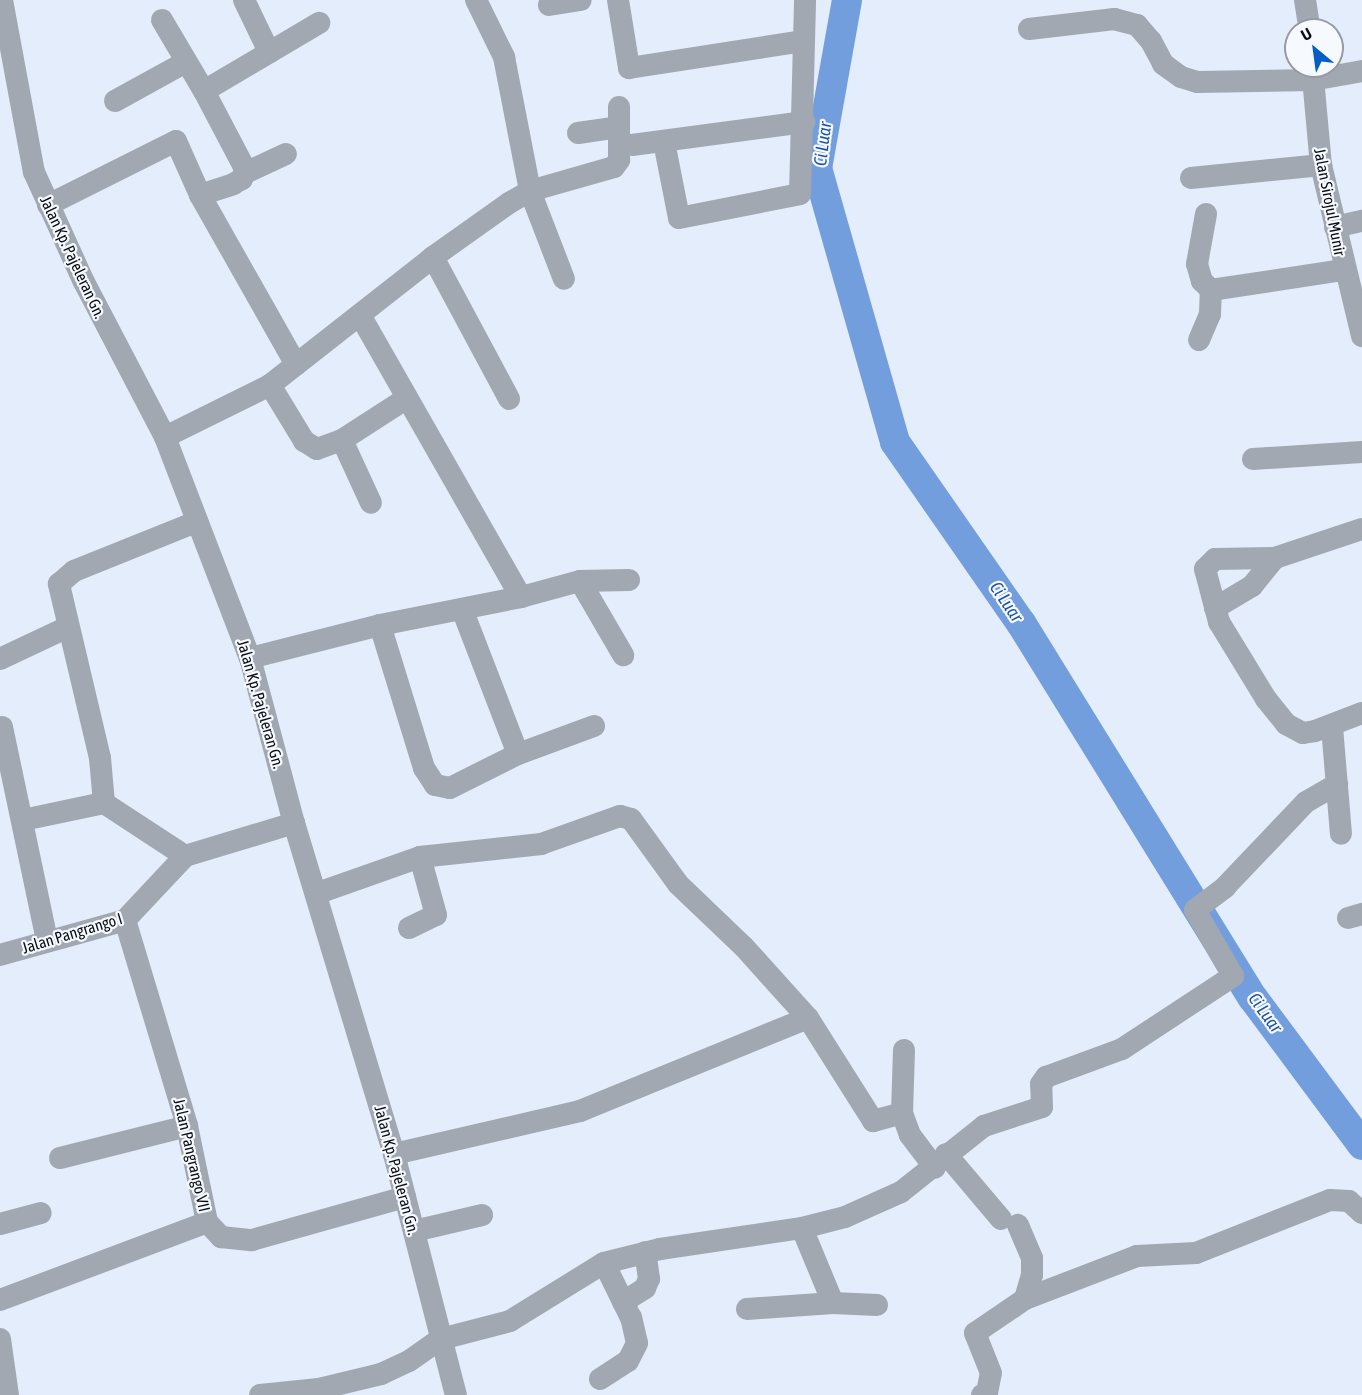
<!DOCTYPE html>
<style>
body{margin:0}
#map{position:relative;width:1362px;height:1395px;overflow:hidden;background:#e3edfb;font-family:"Asap Condensed",sans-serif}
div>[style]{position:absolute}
.river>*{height:30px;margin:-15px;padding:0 15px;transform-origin:15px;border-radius:15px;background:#739edd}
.minor>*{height:22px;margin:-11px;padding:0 11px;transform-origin:11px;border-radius:11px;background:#a1a8b2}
span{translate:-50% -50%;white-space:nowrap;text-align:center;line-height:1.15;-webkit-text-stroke:4.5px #f6f9fe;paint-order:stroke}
.street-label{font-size:16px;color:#090f16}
.water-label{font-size:18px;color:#2055a1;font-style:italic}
.north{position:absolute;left:1284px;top:18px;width:60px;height:60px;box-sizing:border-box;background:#f6f9fe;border:2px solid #979ba1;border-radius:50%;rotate:331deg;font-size:16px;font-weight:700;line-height:24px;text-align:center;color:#090f16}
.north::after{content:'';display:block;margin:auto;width:21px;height:27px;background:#075dc6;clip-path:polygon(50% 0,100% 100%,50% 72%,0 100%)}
</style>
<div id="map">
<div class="river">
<div style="left:847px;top:0;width:171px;rotate:100.1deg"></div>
<div style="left:817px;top:168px;width:285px;rotate:74.1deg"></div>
<div style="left:895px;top:442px;width:221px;rotate:55.2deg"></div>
<div style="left:1021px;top:623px;width:441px;rotate:58.3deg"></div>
<div style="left:1253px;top:998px;width:183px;rotate:53.4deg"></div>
</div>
<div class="minor">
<div style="left:2px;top:0;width:175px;rotate:79.5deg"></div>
<div style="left:34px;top:172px;width:121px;rotate:65.6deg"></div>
<div style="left:84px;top:282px;width:175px;rotate:62.4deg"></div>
<div style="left:165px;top:437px;width:237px;rotate:69deg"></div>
<div style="left:250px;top:658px;width:171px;rotate:75.1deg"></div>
<div style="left:294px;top:823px;width:346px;rotate:73.2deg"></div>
<div style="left:394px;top:1154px;width:249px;rotate:75.6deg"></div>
<div style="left:244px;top:0;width:58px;rotate:64.3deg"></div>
<div style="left:476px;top:0;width:64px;rotate:63.8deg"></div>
<div style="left:504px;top:57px;width:136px;rotate:79deg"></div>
<div style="left:530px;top:191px;width:94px;rotate:68.9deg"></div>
<div style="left:618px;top:0;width:69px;rotate:80.8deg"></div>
<div style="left:629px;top:68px;width:177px;rotate:-8.8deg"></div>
<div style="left:1305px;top:0;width:30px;rotate:81deg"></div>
<div style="left:549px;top:5px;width:32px;rotate:-9deg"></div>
<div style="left:162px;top:20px;width:82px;rotate:59.4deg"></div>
<div style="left:1029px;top:29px;width:86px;rotate:-6.7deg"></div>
<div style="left:1114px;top:19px;width:24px;rotate:15deg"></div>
<div style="left:1137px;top:25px;width:21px;rotate:49deg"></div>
<div style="left:1151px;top:41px;width:26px;rotate:62deg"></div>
<div style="left:1163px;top:64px;width:22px;rotate:36deg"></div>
<div style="left:1181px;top:77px;width:17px;rotate:17deg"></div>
<div style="left:1197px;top:82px;width:115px;rotate:-1deg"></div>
<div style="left:1312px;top:80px;width:51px;rotate:-10.2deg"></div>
<div style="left:1312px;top:67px;width:98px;rotate:84.8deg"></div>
<div style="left:1321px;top:165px;width:176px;rotate:76.5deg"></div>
<div style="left:115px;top:101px;width:81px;rotate:-28.8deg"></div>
<div style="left:578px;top:133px;width:41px;rotate:-8.3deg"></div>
<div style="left:664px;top:142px;width:77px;rotate:78.8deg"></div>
<div style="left:679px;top:218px;width:123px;rotate:-11.2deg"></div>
<div style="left:800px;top:194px;width:194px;rotate:-88.5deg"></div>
<div style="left:632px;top:145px;width:174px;rotate:-7.6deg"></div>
<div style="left:245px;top:173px;width:45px;rotate:-24.9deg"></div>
<div style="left:1191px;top:178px;width:131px;rotate:-5.7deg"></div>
<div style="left:200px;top:195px;width:35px;rotate:-18deg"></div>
<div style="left:233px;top:184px;width:10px;rotate:-29deg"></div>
<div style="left:242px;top:179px;width:10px;rotate:-73deg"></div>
<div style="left:245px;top:169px;width:88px;rotate:-117.7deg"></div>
<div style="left:204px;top:91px;width:134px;rotate:-30.6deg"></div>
<div style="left:48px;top:205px;width:143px;rotate:-26.6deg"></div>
<div style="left:176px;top:141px;width:59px;rotate:66deg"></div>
<div style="left:200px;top:195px;width:195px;rotate:60.5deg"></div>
<div style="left:1206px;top:214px;width:51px;rotate:100.2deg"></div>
<div style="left:1197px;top:264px;width:18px;rotate:74deg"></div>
<div style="left:1202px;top:281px;width:13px;rotate:45deg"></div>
<div style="left:1211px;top:290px;width:134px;rotate:-8.6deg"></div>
<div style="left:1335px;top:227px;width:28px;rotate:-13deg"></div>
<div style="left:433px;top:257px;width:161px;rotate:61.8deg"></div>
<div style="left:360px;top:315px;width:325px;rotate:60.3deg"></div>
<div style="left:521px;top:597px;width:61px;rotate:-15.2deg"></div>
<div style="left:580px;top:581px;width:49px;rotate:-1.2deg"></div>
<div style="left:1199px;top:340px;width:28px;rotate:-67deg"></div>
<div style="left:1210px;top:314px;width:24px;rotate:-88deg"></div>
<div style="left:270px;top:385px;width:66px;rotate:58.7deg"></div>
<div style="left:304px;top:441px;width:15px;rotate:32deg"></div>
<div style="left:317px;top:449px;width:27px;rotate:-20deg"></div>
<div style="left:342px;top:440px;width:77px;rotate:-32.9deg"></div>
<div style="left:165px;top:437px;width:117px;rotate:-26.3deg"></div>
<div style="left:270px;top:385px;width:207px;rotate:-38.1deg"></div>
<div style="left:433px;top:257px;width:93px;rotate:-35.4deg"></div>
<div style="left:509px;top:203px;width:24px;rotate:-30deg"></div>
<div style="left:530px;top:191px;width:87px;rotate:-15.9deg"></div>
<div style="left:614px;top:167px;width:9px;rotate:-54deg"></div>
<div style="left:619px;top:160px;width:53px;rotate:-90deg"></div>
<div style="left:342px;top:440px;width:69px;rotate:65.3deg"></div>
<div style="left:1253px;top:459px;width:109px;rotate:-3.7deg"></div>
<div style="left:1362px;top:529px;width:92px;rotate:161.6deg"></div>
<div style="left:1275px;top:558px;width:60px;rotate:179deg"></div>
<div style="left:1215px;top:559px;width:14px;rotate:135deg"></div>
<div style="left:1205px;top:569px;width:55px;rotate:75.2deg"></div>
<div style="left:1219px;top:622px;width:90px;rotate:58.6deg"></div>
<div style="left:1266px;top:699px;width:32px;rotate:51deg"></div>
<div style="left:1286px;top:724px;width:19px;rotate:28deg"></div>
<div style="left:1303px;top:733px;width:12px;rotate:-9deg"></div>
<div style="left:1315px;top:731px;width:50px;rotate:-21deg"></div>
<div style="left:580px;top:581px;width:86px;rotate:59.8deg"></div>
<div style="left:1215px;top:608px;width:43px;rotate:-30.7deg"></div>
<div style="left:1252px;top:586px;width:36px;rotate:-51deg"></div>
<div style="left:462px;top:609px;width:155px;rotate:68.9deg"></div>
<div style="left:380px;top:625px;width:150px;rotate:72.9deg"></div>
<div style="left:424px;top:768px;width:20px;rotate:57deg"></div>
<div style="left:435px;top:785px;width:15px;rotate:11deg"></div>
<div style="left:450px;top:788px;width:76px;rotate:-26.6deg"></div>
<div style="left:518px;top:754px;width:81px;rotate:-20.2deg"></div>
<div style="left:250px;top:658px;width:134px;rotate:-14.2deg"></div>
<div style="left:380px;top:625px;width:144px;rotate:-11.2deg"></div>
<div style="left:0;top:659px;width:75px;rotate:-25.2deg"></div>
<div style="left:2px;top:727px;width:218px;rotate:78.1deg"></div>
<div style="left:1332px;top:727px;width:107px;rotate:85.2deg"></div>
<div style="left:23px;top:820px;width:83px;rotate:-11.9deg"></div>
<div style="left:185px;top:856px;width:97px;rotate:-146.8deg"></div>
<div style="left:104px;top:803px;width:45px;rotate:-95.1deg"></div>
<div style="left:100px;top:758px;width:179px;rotate:-103.3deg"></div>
<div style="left:59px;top:584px;width:20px;rotate:-41deg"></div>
<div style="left:74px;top:571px;width:131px;rotate:-21.9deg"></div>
<div style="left:318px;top:893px;width:108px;rotate:-19.4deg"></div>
<div style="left:420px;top:857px;width:122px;rotate:-6.1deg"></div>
<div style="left:541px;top:844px;width:84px;rotate:-19.5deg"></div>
<div style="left:620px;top:816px;width:11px;rotate:15deg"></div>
<div style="left:631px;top:819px;width:80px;rotate:54.1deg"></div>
<div style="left:678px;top:884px;width:91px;rotate:43.7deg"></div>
<div style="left:744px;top:947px;width:96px;rotate:48deg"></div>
<div style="left:808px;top:1018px;width:122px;rotate:57.7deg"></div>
<div style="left:873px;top:1121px;width:30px;rotate:-15deg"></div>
<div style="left:902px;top:1113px;width:23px;rotate:70deg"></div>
<div style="left:910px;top:1135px;width:41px;rotate:52.9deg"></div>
<div style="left:1348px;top:918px;width:15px;rotate:-16deg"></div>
<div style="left:125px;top:920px;width:215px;rotate:73.2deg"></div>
<div style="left:187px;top:1126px;width:98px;rotate:78.2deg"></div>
<div style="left:207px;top:1222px;width:21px;rotate:47deg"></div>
<div style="left:221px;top:1237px;width:31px;rotate:6deg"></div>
<div style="left:252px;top:1240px;width:159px;rotate:-15.7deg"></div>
<div style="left:409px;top:928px;width:30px;rotate:-26deg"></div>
<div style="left:436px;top:915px;width:60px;rotate:-105.4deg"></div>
<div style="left:0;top:955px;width:130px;rotate:-15.6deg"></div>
<div style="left:125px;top:920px;width:88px;rotate:-46.8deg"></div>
<div style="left:185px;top:856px;width:114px;rotate:-16.8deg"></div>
<div style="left:902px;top:1113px;width:63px;rotate:-88.2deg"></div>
<div style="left:394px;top:1154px;width:191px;rotate:-13deg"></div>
<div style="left:580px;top:1111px;width:246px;rotate:-22.2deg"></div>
<div style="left:946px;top:1154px;width:85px;rotate:49.8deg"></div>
<div style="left:60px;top:1158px;width:131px;rotate:-14.1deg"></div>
<div style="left:0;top:1224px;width:42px;rotate:-15deg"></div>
<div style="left:414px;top:1231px;width:70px;rotate:-13.2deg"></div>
<div style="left:1025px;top:1299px;width:120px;rotate:-21deg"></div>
<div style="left:1137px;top:1256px;width:59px;rotate:-2.9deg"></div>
<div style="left:1196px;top:1253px;width:144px;rotate:-21.6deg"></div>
<div style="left:1330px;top:1200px;width:19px;rotate:3deg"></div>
<div style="left:1349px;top:1201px;width:18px;rotate:43deg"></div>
<div style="left:0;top:1300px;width:221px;rotate:-20.6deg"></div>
<div style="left:623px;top:1302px;width:26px;rotate:-32deg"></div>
<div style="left:645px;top:1288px;width:10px;rotate:-66deg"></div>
<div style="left:649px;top:1279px;width:27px;rotate:-98deg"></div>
<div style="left:833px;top:1303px;width:44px;rotate:2.6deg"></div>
<div style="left:747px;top:1309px;width:86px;rotate:-4deg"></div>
<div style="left:833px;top:1303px;width:81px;rotate:-112.5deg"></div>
<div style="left:0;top:1339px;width:57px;rotate:81.9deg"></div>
<div style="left:600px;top:1379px;width:33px;rotate:-33deg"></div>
<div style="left:628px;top:1361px;width:20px;rotate:-63deg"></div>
<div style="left:637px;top:1343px;width:26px;rotate:-103deg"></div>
<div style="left:631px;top:1318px;width:61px;rotate:-116.1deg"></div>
<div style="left:260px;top:1395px;width:59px;rotate:-5.8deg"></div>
<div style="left:319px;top:1389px;width:64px;rotate:-13.6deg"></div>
<div style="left:381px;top:1374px;width:31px;rotate:-25deg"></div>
<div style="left:409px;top:1361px;width:39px;rotate:-35deg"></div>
<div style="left:441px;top:1339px;width:71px;rotate:-14.6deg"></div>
<div style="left:510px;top:1321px;width:110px;rotate:-31.7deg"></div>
<div style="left:604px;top:1263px;width:58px;rotate:-14deg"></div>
<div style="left:660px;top:1249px;width:144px;rotate:-8.4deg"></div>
<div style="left:802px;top:1228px;width:44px;rotate:-14.3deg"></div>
<div style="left:845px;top:1217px;width:61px;rotate:-24.1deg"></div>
<div style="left:901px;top:1192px;width:106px;rotate:-38.5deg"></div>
<div style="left:984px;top:1126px;width:61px;rotate:-18.1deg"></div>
<div style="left:1042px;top:1107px;width:23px;rotate:-92deg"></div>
<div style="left:1041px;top:1084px;width:9px;rotate:-54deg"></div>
<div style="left:1046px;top:1077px;width:81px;rotate:-20.2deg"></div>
<div style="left:1122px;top:1049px;width:133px;rotate:-33.3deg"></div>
<div style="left:1233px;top:976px;width:76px;rotate:-119.9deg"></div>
<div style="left:1195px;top:910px;width:38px;rotate:-37deg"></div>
<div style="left:1225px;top:887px;width:117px;rotate:-46.4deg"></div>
<div style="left:1306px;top:802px;width:36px;rotate:-30deg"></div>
<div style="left:982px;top:1395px;width:5px;rotate:-22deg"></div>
<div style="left:987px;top:1393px;width:20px;rotate:-79deg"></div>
<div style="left:991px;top:1373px;width:43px;rotate:-111.8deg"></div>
<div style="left:975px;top:1333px;width:60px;rotate:-34.2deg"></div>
<div style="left:1025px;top:1299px;width:25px;rotate:-74deg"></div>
<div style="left:1032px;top:1275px;width:17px;rotate:-90deg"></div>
<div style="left:1032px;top:1258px;width:36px;rotate:-113deg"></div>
</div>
<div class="street-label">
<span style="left:1330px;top:202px;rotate:79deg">Jalan Sirojul Munir</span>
<span style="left:73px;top:257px;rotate:65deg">Jalan Kp. Pajeleran Gn.</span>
<span style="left:261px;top:704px;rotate:74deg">Jalan Kp. Pajeleran Gn.</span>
<span style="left:72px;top:933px;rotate:-17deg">Jalan Pangrango I</span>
<span style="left:192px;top:1155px;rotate:77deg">Jalan Pangrango VII</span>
<span style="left:397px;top:1170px;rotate:75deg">Jalan Kp. Pajeleran Gn.</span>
</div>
<div class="water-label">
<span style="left:823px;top:144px;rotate:-83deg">Ci Luar</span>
<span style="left:1006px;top:602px;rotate:56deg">Ci Luar</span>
<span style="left:1265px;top:1013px;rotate:54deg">Ci Luar</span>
</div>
<div class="north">U</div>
</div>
